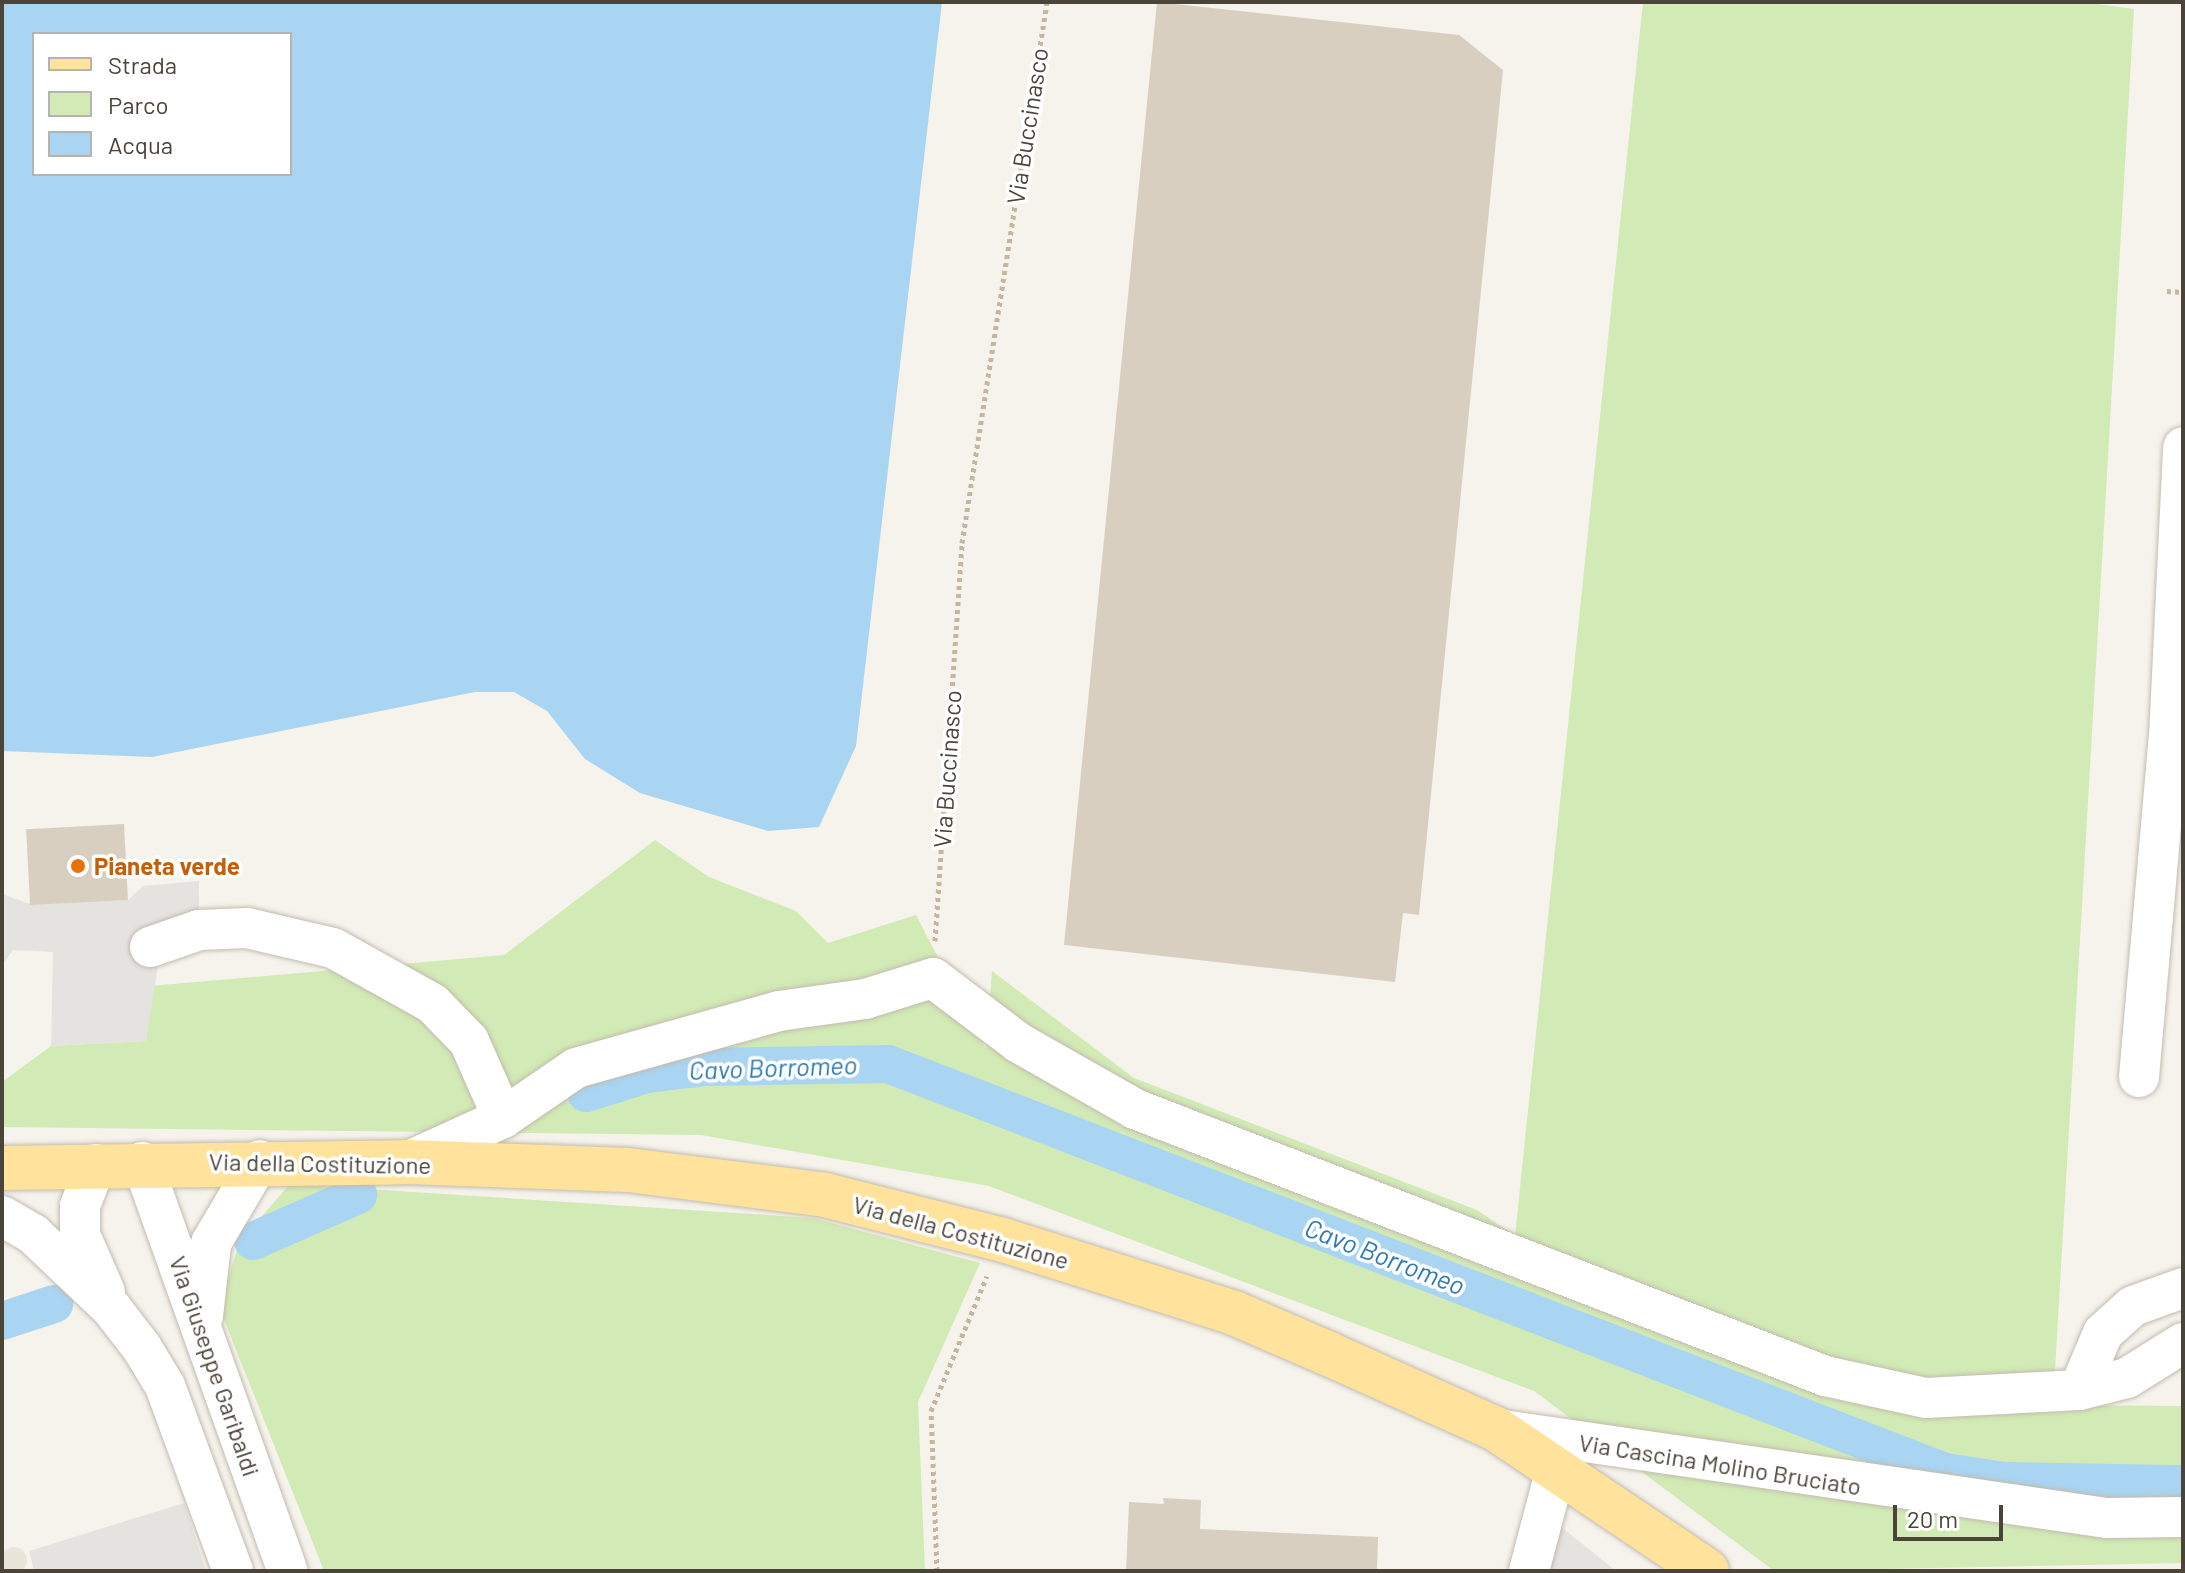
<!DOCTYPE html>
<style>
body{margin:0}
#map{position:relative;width:2185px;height:1573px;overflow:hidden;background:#f6f3ec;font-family:Barlow,sans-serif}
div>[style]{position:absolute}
.residential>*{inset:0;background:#eae5da}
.round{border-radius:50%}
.green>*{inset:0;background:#d2eab5}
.parking>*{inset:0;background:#e5e3e0}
.water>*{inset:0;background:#a9d4f2}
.canal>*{height:38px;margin:-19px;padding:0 19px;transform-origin:19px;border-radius:19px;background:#a9d4f2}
.building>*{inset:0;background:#d8cfc1;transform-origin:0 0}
.path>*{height:5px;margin-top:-2.5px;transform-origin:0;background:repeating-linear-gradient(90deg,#c4b79f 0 4px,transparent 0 8px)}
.roads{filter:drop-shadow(0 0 2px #c2bbae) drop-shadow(0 0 2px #c2bbae)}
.minor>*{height:40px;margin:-20px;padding:0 20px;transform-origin:20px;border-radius:20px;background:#fff}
.major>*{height:44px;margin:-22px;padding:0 22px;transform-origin:22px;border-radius:22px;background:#ffe39c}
.dots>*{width:22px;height:22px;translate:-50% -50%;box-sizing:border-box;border:4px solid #fff;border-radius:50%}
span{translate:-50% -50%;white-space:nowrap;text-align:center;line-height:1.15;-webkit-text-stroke:7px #fff;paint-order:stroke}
.street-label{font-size:24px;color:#4b4439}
.food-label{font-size:24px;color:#c56008;font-weight:700}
.left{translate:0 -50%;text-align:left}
.water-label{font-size:26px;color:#2e7ab2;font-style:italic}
.frame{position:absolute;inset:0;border:4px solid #4b4439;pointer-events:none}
.legend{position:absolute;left:32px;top:32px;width:260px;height:144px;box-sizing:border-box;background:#fff;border:2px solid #b7b4b0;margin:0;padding:10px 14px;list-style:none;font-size:24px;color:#4b4439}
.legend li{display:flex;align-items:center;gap:16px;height:40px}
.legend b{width:40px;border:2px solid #b7b4b0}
.scale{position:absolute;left:1893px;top:1505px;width:110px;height:36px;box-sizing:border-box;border:4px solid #4b4439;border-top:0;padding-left:10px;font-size:24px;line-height:28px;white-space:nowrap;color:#4b4439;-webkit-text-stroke:6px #fff;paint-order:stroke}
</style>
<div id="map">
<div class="residential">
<div class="round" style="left:1px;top:1547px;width:26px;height:26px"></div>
</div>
<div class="green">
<div style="clip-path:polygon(1643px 2px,2082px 2px,2134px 9px,2053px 1405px,2183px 1406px,2183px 1563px,1774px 1571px,1534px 1391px,989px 1186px,701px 1135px,2px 1127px,2px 1082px,51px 1046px,146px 1041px,150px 986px,504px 955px,655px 840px,709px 877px,796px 911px,828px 943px,916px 915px,986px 1049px,992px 971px,1134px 1078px,1477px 1210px,1515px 1236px)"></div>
<div style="clip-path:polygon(290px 1184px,813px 1218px,980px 1263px,918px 1402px,925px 1571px,324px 1571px,219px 1307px,240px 1241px)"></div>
</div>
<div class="parking">
<div style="clip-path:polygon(199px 881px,199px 930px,162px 941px,146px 1041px,51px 1046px,53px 952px,13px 950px,2px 965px,2px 894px,27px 903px,128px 900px,143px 886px)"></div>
<div style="clip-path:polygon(1528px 1500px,1616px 1571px,1510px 1571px)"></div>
<div style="clip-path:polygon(184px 1503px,206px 1571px,34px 1571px,29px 1551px)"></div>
</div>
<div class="water">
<div style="clip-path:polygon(evenodd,2px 2px,942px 2px,856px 746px,819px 827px,768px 831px,640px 793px,585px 759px,547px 711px,514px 692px,475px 692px,152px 757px,2px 751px,2px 2px,34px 34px,290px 34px,290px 174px,34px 174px,34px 34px)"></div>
</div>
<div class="canal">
<div style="left:586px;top:1093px;width:64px;rotate:-17.3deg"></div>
<div style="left:647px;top:1074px;width:57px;rotate:-7deg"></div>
<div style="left:704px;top:1067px;width:184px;rotate:-0.9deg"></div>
<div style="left:888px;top:1064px;width:1133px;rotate:21.11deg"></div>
<div style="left:1945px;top:1472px;width:60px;rotate:8.7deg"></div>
<div style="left:2004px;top:1481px;width:179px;rotate:1deg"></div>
<div style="left:253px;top:1241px;width:115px;rotate:-23.7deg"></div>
<div style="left:2px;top:1321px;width:55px;rotate:-18.1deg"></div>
</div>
<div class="building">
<div style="clip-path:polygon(1157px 2px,1459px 35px,1503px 70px,1419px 915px,1403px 913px,1395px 982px,1064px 945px)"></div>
<div style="left:124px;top:824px;width:76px;height:98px;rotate:87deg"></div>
<div style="clip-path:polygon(1163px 1498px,1201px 1500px,1200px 1529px,1378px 1537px,1377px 1571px,1126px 1571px,1129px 1502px,1164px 1504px)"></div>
</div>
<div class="path">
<div style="left:2167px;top:291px;width:16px;rotate:4deg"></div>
<div style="left:935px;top:941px;width:399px;rotate:-86.1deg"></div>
<div style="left:962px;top:543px;width:548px;rotate:-81.07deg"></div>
<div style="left:937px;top:1571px;width:160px;rotate:-92.1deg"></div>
<div style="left:931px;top:1411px;width:146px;rotate:-67.5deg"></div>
</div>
<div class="roads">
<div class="minor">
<div style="left:150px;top:947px;width:52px;rotate:-19.1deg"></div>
<div style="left:199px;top:930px;width:48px;rotate:-2.4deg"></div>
<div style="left:247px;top:928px;width:88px;rotate:13.1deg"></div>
<div style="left:333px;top:948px;width:113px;rotate:29.1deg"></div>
<div style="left:432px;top:1003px;width:53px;rotate:45.8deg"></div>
<div style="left:469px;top:1041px;width:84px;rotate:66.2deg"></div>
<div style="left:2139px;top:1077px;width:341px;rotate:-85deg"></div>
<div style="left:2169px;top:737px;width:290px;rotate:-87.2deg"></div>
<div style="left:142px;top:1162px;width:434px;rotate:70.4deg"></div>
<div style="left:407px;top:1162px;width:106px;rotate:-24.6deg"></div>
<div style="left:503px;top:1118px;width:88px;rotate:-34.4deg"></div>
<div style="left:576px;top:1068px;width:211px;rotate:-15.7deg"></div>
<div style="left:779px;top:1011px;width:87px;rotate:-7.9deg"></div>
<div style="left:865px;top:999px;width:71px;rotate:-17.2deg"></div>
<div style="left:933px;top:978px;width:108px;rotate:37.1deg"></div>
<div style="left:1019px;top:1043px;width:133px;rotate:29.6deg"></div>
<div style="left:1135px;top:1109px;width:740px;rotate:21.15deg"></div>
<div style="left:1825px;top:1376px;width:103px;rotate:12.3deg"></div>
<div style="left:1926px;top:1398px;width:153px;rotate:-3deg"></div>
<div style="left:2079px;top:1390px;width:49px;rotate:-14deg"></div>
<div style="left:2127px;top:1378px;width:66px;rotate:-32deg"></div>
<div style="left:96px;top:1164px;width:45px;rotate:110.9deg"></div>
<div style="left:80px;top:1206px;width:29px;rotate:90deg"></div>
<div style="left:80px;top:1235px;width:62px;rotate:66.3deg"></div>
<div style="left:2px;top:1216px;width:36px;rotate:30deg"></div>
<div style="left:33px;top:1234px;width:109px;rotate:43.5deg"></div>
<div style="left:112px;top:1309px;width:49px;rotate:52.4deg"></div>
<div style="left:142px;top:1348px;width:44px;rotate:58.8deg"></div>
<div style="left:165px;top:1386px;width:197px;rotate:69.8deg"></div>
<div style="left:203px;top:1316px;width:73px;rotate:-83.7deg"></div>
<div style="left:211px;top:1243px;width:96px;rotate:-59.4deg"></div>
<div style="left:2079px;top:1390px;width:62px;rotate:-67.2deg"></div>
<div style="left:2103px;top:1333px;width:40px;rotate:-42deg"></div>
<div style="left:2133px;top:1306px;width:53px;rotate:-19.8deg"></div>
<div style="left:1496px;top:1429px;width:617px;rotate:8.29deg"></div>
<div style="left:2107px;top:1518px;width:76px;rotate:-0.8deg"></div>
<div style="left:1529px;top:1571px;width:110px;rotate:-75.2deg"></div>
</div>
<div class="major">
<div style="left:2px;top:1168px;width:405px;rotate:-0.8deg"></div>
<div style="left:407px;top:1162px;width:221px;rotate:2.1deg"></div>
<div style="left:628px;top:1170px;width:199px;rotate:7.2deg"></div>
<div style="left:825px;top:1195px;width:184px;rotate:14.2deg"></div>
<div style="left:1003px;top:1240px;width:242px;rotate:17.5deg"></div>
<div style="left:1234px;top:1313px;width:103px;rotate:23.3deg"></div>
<div style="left:1329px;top:1354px;width:183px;rotate:24.2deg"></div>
<div style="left:1496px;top:1429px;width:254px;rotate:33.9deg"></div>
</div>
</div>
<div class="dots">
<div style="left:78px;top:866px;background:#e8710a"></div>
</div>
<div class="street-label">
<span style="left:1027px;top:126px;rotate:-81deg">Via Buccinasco</span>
<span style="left:947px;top:769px;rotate:-86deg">Via Buccinasco</span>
<span style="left:320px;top:1163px;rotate:1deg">Via della Costituzione</span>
<span style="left:961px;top:1232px;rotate:15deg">Via della Costituzione</span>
<span style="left:215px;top:1366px;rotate:71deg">Via Giuseppe Garibaldi</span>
<span style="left:1720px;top:1464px;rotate:9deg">Via Cascina Molino Bruciato</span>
</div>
<div class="food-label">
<span class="left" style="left:94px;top:866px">Pianeta verde</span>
</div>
<div class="water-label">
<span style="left:773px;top:1067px;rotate:-2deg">Cavo Borromeo</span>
<span style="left:1385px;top:1256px;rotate:21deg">Cavo Borromeo</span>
</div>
<div class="frame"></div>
<ul class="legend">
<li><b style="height:10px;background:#ffe39c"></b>Strada</li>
<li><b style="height:22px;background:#d2eab5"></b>Parco</li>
<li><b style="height:22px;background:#a9d4f2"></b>Acqua</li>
</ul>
<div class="scale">20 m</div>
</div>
